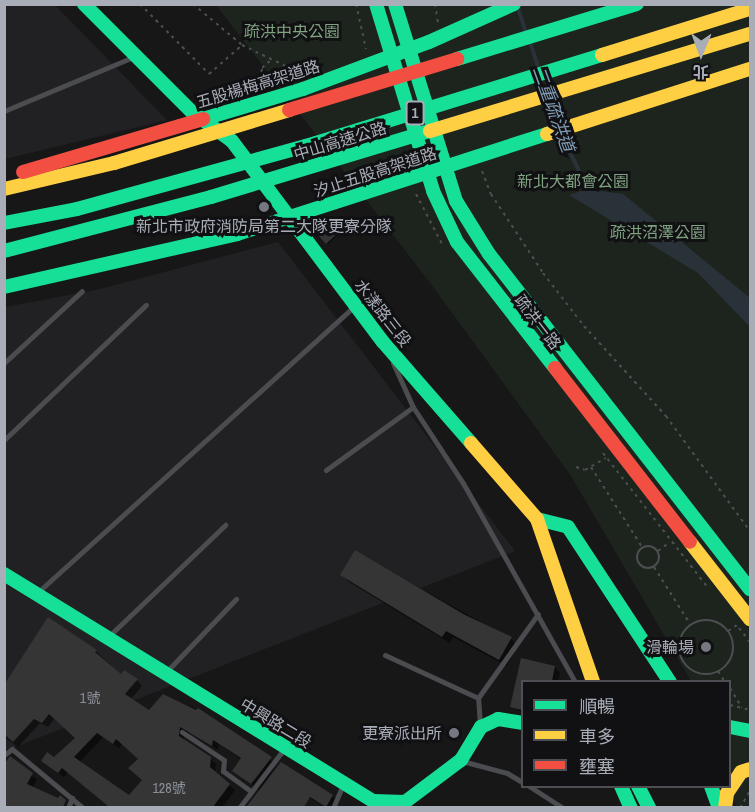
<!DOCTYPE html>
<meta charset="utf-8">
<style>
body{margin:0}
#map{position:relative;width:755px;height:812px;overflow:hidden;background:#171717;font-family:"Archivo Narrow","Noto Sans TC",sans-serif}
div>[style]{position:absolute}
.built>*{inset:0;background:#212123}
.green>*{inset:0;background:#1d241e}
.water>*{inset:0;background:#2a3239}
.shadow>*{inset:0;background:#0007}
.stream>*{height:4px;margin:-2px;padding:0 2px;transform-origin:2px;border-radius:2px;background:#2a3239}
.building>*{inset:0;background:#353536}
.path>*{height:2px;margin-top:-1px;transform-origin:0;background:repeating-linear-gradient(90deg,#4d4e52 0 3px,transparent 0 7.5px)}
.path>.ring{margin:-1px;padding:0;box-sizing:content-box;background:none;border:2px solid #4d4e52;border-radius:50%}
.lane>*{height:5px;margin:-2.5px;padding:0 2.5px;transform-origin:2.5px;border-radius:2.5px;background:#4b4c50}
.fast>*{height:14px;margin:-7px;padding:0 7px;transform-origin:7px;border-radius:7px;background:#16e098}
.slow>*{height:14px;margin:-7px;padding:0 7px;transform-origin:7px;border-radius:7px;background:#ffcf43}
.jam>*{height:14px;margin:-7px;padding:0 7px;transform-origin:7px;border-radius:7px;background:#f24e42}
.dots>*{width:16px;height:16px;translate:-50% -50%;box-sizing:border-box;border:3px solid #111113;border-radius:50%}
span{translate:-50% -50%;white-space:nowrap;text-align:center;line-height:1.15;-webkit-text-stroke:6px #111113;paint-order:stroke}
.number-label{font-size:14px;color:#8b8f98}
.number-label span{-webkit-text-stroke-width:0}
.shield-label span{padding:2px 4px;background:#111113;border:2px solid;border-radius:4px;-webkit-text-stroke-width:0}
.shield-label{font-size:15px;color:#a8adb8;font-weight:700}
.park-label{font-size:16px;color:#7fa381}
.street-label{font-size:16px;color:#a8adb8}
.poi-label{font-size:16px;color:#a8adb8}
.right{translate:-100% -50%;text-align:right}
.water-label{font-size:18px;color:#7f9bb3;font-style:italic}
.frame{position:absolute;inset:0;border:6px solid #a8adb8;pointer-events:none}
.legend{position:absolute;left:521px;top:680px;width:210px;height:108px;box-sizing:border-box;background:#111113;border:2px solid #4d4f55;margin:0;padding:8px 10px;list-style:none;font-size:18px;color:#a8adb8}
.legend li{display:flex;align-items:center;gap:12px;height:30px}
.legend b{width:30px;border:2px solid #4d4f55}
.north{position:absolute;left:671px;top:24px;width:60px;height:60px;-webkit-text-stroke:4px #111113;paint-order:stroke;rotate:181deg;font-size:16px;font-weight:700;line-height:24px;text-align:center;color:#a8adb8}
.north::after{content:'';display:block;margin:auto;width:21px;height:27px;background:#a8adb8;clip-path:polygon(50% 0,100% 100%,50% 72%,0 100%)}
</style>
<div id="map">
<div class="built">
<div style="clip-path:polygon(4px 5px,55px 5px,167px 120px,5px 159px)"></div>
<div style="clip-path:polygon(278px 242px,515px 551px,5px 751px,5px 307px,96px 290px)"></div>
</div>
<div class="green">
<div style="clip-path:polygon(216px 5px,750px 5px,750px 807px,736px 807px,728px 787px,730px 682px,691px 681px,571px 476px,431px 284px)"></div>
</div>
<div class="water">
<div style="clip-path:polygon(587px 189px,623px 194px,750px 298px,750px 327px,698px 273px,569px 195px)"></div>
</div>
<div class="shadow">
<div style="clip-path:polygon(329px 220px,340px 233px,328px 244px,311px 224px)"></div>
<div style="clip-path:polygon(356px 552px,511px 639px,518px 646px,507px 666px,453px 637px,450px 643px,349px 582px,342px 575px)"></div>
<div style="clip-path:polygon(evenodd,48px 619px,96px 651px,122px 676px,124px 672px,137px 680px,142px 686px,131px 699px,149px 712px,164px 696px,199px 710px,276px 764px,266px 782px,281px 764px,332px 796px,338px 801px,334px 808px,326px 808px,277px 778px,303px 808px,245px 808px,259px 790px,234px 771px,242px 760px,219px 744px,218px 750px,192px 733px,183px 734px,184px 741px,210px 758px,216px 764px,215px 773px,235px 790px,222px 808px,110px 808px,68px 772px,64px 777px,43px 761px,48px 754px,54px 759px,77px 738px,55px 718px,48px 727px,40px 723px,18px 747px,4px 737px,4px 688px,48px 619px,103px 737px,119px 748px,122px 744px,139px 759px,131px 768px,143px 780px,129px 797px,79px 763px,103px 737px)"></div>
<div style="clip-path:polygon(523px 660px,555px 667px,560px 673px,558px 682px,522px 682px,522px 713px,512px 706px)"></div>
<div style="clip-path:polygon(4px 758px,37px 779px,33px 788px,70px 808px,4px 808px)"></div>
</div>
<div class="stream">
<div style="left:518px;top:8px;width:25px;rotate:72deg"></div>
<div style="left:530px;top:42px;width:28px;rotate:72deg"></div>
<div style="left:550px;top:102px;width:22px;rotate:72deg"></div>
<div style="left:562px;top:136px;width:61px;rotate:63.9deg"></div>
</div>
<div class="building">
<div style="clip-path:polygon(328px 217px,340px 231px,326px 244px,308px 224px)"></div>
<div style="clip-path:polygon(355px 550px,465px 615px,512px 637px,499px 660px,446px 631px,442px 637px,340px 575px)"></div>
<div style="clip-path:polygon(evenodd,48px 617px,97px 650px,95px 652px,121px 674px,124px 670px,138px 679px,125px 694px,149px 710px,163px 694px,196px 710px,198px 708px,272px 757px,251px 784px,232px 771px,241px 758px,213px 740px,212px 746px,180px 727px,179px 736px,211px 757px,210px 767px,230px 784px,213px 807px,109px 807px,62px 768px,58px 773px,41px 761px,47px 752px,54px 757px,75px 738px,49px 714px,42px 723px,34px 719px,13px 742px,4px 734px,4px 685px,48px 617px,97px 733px,113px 744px,116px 739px,138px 759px,128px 768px,142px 780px,129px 795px,74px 757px,97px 733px)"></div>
<div style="clip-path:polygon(521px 658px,555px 666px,552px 681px,522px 681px,522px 710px,510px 707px)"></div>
<div style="clip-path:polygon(10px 756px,33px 773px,27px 784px,58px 798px,60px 795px,66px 800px,63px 807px,4px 807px,4px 764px)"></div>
<div style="clip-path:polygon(281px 762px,333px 795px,326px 807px,310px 797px,304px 807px,246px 807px)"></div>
</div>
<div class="path">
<div style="left:140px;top:4px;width:98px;rotate:45.4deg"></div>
<div style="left:209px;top:74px;width:43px;rotate:-41.2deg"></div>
<div style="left:193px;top:4px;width:64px;rotate:39.9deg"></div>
<div style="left:242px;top:45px;width:58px;rotate:25.7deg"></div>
<div style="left:294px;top:70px;width:13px;rotate:4deg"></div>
<div style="left:356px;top:4px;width:46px;rotate:77.5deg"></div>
<div style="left:435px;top:4px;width:19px;rotate:81deg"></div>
<div style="left:260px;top:87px;width:19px;rotate:-84deg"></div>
<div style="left:262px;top:68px;width:13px;rotate:-42deg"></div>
<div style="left:482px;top:171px;width:25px;rotate:69deg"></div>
<div style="left:491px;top:194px;width:95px;rotate:56.6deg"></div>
<div style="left:543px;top:273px;width:67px;rotate:52.3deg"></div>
<div style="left:584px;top:326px;width:122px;rotate:47.7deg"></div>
<div style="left:666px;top:416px;width:142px;rotate:53.9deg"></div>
<div style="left:416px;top:194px;width:56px;rotate:62.5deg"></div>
<div style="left:603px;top:453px;width:171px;rotate:52.1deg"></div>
<div style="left:576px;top:467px;width:9px;rotate:18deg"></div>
<div style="left:585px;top:470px;width:24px;rotate:-30deg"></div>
<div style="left:591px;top:467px;width:95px;rotate:57.5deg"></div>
<div class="ring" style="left:637px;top:546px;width:20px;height:20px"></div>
<div style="left:658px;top:551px;width:15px;rotate:-37deg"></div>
<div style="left:654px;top:567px;width:67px;rotate:57.7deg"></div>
<div class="ring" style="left:679px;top:620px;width:52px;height:52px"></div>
<div style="left:739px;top:628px;width:18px;rotate:52deg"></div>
<div style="left:728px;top:631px;width:11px;rotate:-34deg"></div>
<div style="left:718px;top:671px;width:13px;rotate:58deg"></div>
<div style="left:730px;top:688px;width:23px;rotate:59deg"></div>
<div style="left:730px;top:705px;width:21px;rotate:14deg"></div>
<div style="left:740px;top:808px;width:20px;rotate:-60deg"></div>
</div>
<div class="lane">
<div style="left:4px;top:111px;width:140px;rotate:-22.7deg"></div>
<div style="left:4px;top:363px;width:106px;rotate:-42.7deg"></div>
<div style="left:393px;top:363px;width:48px;rotate:65.6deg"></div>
<div style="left:413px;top:407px;width:91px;rotate:56.7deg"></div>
<div style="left:463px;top:483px;width:228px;rotate:60.6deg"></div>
<div style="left:4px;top:440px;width:196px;rotate:-43.6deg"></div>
<div style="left:326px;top:470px;width:107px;rotate:-35.9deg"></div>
<div style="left:38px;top:592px;width:426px;rotate:-42.1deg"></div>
<div style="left:109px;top:636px;width:161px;rotate:-43.7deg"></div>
<div style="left:385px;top:655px;width:102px;rotate:24.8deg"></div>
<div style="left:167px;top:671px;width:100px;rotate:-46.2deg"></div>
<div style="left:480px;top:725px;width:27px;rotate:-94deg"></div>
<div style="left:478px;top:698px;width:103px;rotate:-54.5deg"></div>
<div style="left:182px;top:732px;width:50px;rotate:33.7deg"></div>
<div style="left:224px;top:760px;width:11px;rotate:95deg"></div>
<div style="left:223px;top:771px;width:34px;rotate:36deg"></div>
<div style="left:4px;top:755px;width:10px;rotate:-37deg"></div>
<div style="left:12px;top:749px;width:92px;rotate:39.7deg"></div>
<div style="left:462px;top:761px;width:47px;rotate:14.9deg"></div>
<div style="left:507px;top:773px;width:17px;rotate:31deg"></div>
<div style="left:529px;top:786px;width:40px;rotate:32.9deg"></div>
<div style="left:68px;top:808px;width:11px;rotate:-68deg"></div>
<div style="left:239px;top:808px;width:74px;rotate:-52.7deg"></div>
<div style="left:333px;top:808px;width:25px;rotate:-67deg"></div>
</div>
<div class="fast">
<div style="left:84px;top:4px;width:153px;rotate:45deg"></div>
<div style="left:192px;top:112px;width:49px;rotate:35.9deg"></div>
<div style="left:232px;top:141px;width:251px;rotate:53.1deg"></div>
<div style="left:383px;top:342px;width:134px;rotate:48.9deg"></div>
<div style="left:376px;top:4px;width:195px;rotate:73deg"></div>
<div style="left:433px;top:191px;width:56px;rotate:64.8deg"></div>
<div style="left:457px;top:242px;width:160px;rotate:52.1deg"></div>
<div style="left:395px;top:4px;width:206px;rotate:72.8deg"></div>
<div style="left:456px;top:201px;width:62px;rotate:58.1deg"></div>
<div style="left:489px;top:254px;width:425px;rotate:52.1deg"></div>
<div style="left:457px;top:59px;width:188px;rotate:-17deg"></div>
<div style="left:203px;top:119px;width:104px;rotate:-16.7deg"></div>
<div style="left:303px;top:89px;width:134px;rotate:-20.5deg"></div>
<div style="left:429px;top:42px;width:93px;rotate:-24.1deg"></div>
<div style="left:4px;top:223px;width:74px;rotate:-10.9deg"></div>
<div style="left:77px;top:209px;width:238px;rotate:-15.4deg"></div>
<div style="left:306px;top:146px;width:310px;rotate:-17.1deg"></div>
<div style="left:4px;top:251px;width:214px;rotate:-14.6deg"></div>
<div style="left:211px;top:197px;width:229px;rotate:-16.8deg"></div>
<div style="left:4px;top:287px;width:239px;rotate:-12.8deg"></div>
<div style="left:237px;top:234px;width:326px;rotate:-17.9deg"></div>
<div style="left:537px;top:519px;width:32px;rotate:14deg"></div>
<div style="left:568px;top:527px;width:186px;rotate:56.7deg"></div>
<div style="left:4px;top:574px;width:433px;rotate:31.6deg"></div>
<div style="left:373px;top:801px;width:32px;rotate:2deg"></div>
<div style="left:405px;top:802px;width:70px;rotate:-36.9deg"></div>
<div style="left:461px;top:760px;width:39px;rotate:-59deg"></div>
<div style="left:481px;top:727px;width:19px;rotate:-25deg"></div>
<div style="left:498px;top:719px;width:24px;rotate:9deg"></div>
<div style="left:730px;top:727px;width:20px;rotate:11deg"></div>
<div style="left:621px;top:786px;width:24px;rotate:66deg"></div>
<div style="left:638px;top:786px;width:25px;rotate:63deg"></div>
<div style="left:711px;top:786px;width:23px;rotate:70deg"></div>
</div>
<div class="slow">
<div style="left:602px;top:55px;width:155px;rotate:-17.3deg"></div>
<div style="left:430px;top:131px;width:334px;rotate:-16.9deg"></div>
<div style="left:547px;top:134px;width:213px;rotate:-17.8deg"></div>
<div style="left:4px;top:189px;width:113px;rotate:-13.3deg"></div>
<div style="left:114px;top:163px;width:183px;rotate:-16.8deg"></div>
<div style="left:471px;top:443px;width:101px;rotate:49deg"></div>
<div style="left:537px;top:519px;width:172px;rotate:71deg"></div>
<div style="left:690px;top:542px;width:98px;rotate:52.1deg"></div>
<div style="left:725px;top:808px;width:15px;rotate:-82deg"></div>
<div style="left:727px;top:793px;width:25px;rotate:-56deg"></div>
<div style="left:741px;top:772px;width:9px;rotate:-18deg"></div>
</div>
<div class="jam">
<div style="left:289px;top:110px;width:176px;rotate:-16.9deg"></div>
<div style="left:23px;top:172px;width:188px;rotate:-16.4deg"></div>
<div style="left:555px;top:368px;width:220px;rotate:52.2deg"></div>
</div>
<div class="dots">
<div style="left:264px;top:207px;background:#757880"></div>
<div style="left:706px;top:647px;background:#757880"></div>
<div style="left:454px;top:733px;background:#757880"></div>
</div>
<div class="number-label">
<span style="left:90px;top:698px">1號</span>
<span style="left:169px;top:788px">128號</span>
</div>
<div class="shield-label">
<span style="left:415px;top:113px">1</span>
</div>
<div class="park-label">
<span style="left:292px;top:31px">疏洪中央公園</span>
<span style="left:573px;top:181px">新北大都會公園</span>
<span style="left:658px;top:232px">疏洪沼澤公園</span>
</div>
<div class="street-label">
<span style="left:258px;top:84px;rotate:-17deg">五股楊梅高架道路</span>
<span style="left:340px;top:141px;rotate:-17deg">中山高速公路</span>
<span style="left:375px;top:172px;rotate:-18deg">汐止五股高架道路</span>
<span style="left:383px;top:313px;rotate:52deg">水漾路三段</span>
<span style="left:538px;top:322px;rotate:52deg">疏洪一路</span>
<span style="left:276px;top:723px;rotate:31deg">中興路二段</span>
</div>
<div class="poi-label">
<span style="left:264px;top:226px">新北市政府消防局第二大隊更寮分隊</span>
<span class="right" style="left:694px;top:647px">滑輪場</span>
<span class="right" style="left:442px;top:733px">更寮派出所</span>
</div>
<div class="water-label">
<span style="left:553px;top:109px;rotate:70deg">二重疏洪道</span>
</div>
<div class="frame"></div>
<ul class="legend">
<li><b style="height:8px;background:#16e098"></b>順暢</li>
<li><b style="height:8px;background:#ffcf43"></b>車多</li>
<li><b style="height:8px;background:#f24e42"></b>壅塞</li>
</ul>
<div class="north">北</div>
</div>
